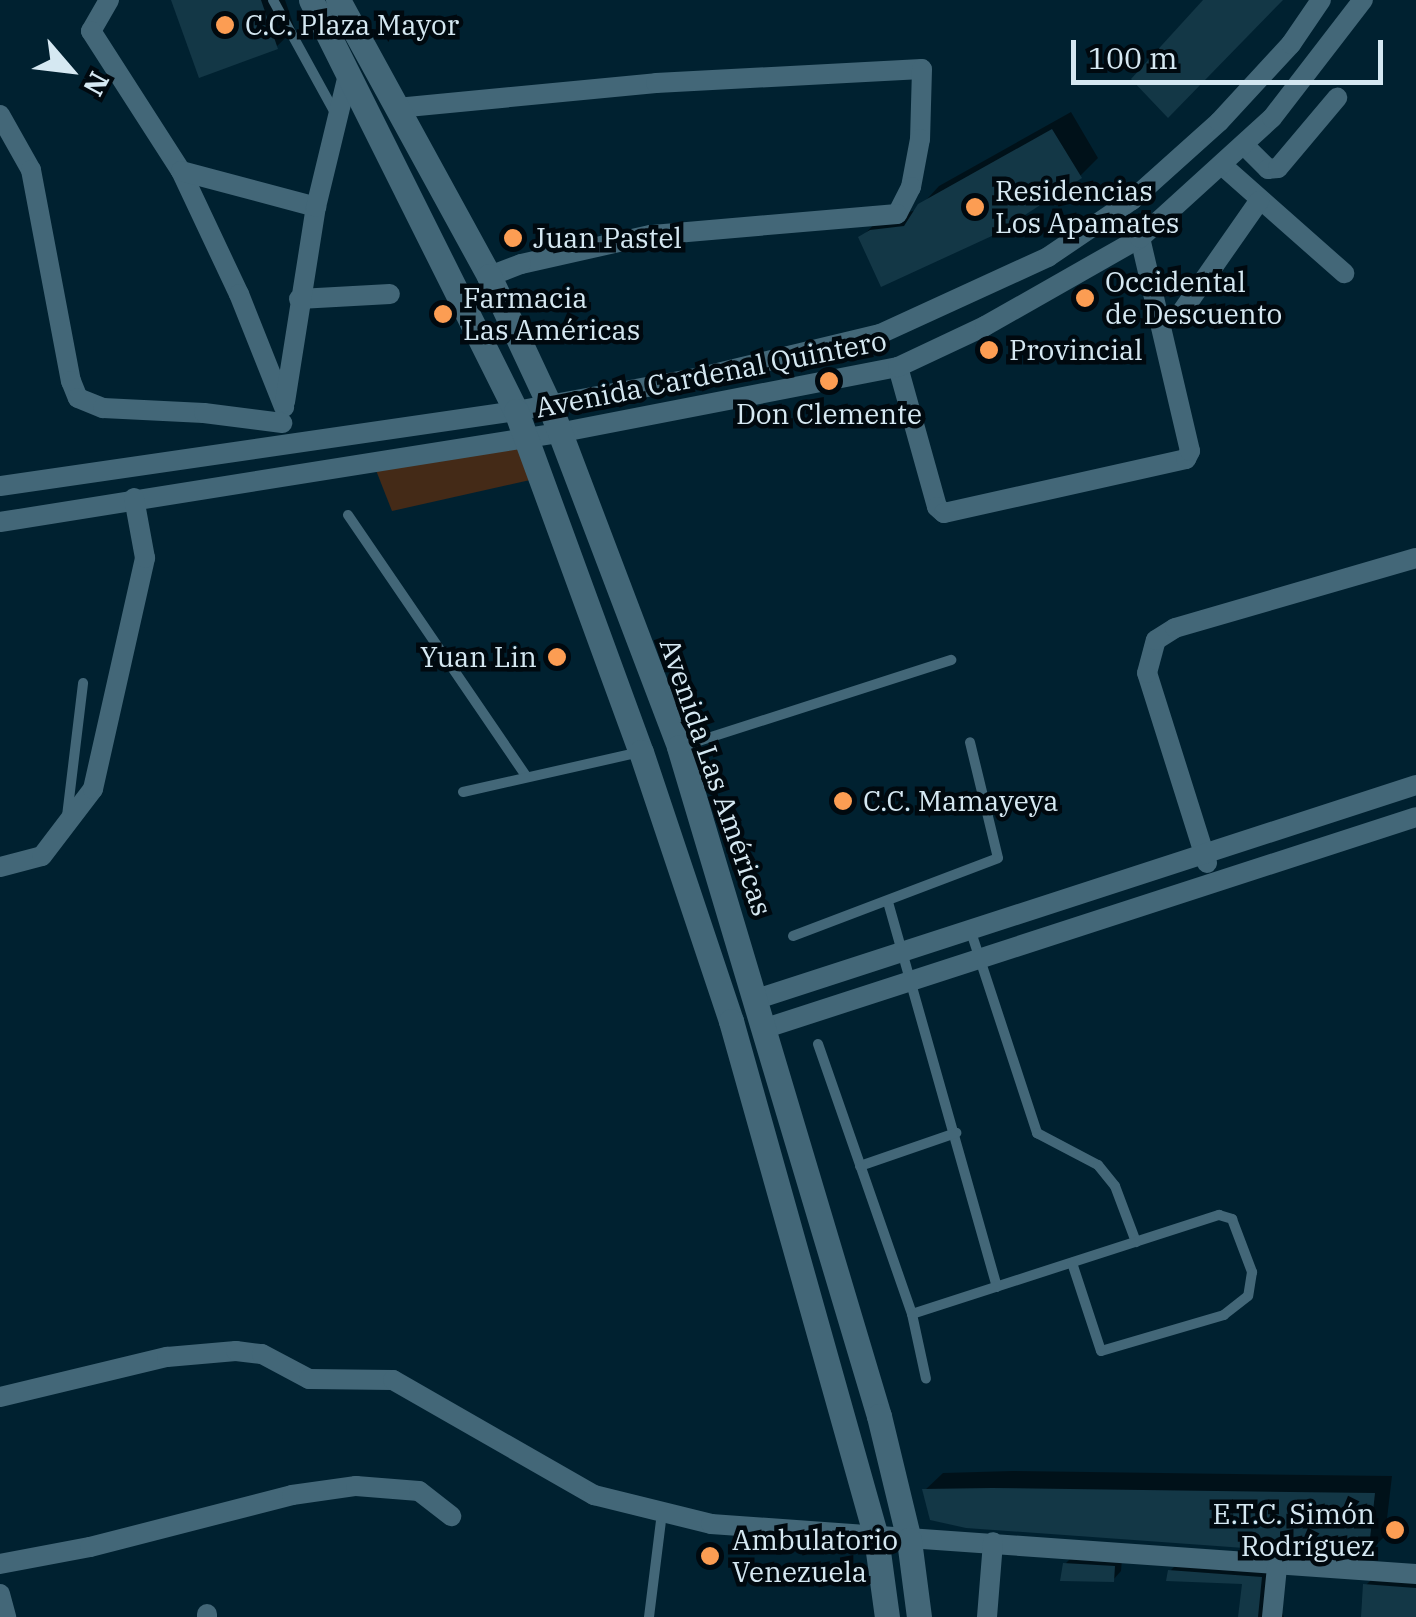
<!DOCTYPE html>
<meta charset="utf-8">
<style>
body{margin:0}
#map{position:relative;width:1416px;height:1617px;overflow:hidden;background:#002130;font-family:"IBM Plex Serif",serif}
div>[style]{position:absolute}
.green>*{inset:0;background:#442a17}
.shadow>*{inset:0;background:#0007}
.building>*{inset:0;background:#133746}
.service>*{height:10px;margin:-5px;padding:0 5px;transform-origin:5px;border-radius:5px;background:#436778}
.minor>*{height:20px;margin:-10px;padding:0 10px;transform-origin:10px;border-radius:10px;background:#436778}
.tertiary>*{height:25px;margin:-12.5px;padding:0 12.5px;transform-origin:12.5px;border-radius:12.5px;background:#436778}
.dots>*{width:28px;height:28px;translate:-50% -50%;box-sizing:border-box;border:5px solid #00090f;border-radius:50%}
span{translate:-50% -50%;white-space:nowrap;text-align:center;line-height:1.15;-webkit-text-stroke:9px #00090f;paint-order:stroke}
.poi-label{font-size:28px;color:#d5e8f2}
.left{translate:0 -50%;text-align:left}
.right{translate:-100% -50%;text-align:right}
.street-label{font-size:28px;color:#d5e8f2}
.north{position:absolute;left:20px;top:20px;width:100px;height:100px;-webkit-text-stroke:8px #00090f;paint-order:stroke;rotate:118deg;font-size:28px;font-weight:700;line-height:40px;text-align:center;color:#d5e8f2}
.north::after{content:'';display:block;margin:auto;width:35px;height:45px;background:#d5e8f2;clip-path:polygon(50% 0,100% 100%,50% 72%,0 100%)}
.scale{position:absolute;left:1071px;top:40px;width:312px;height:45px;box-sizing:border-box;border:5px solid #d5e8f2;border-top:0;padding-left:12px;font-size:30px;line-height:35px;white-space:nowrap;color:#d5e8f2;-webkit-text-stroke:8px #00090f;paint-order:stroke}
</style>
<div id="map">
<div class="green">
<div style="clip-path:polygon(523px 441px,539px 478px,392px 511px,372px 460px)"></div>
</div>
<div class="shadow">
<div style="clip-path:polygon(174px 0,285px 0,295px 29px,276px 47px)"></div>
<div style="clip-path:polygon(1071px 112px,1098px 158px,1080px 176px,993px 233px,861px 238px,879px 219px,917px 210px,939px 186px)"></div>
<div style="clip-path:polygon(1012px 1471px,1392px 1476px,1385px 1536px,1367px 1554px,925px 1490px,943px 1473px)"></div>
<div style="clip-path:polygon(1188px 1553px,1279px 1560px,1275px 1598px,1284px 1617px,1241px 1617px,1244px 1582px,1170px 1571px)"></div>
<div style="clip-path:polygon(1074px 1555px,1122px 1559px,1121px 1571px,1113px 1580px,1065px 1564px)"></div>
<div style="clip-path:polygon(1384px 1567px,1416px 1569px,1416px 1617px,1363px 1617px,1366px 1585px)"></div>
</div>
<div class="building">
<div style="clip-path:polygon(171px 0,261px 0,278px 49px,199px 78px)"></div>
<div style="clip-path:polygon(1203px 0,1283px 0,1168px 118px,1131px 79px)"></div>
<div style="clip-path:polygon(1052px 129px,1082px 178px,994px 235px,881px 287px,858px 237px,870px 230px,904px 226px,918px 204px)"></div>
<div style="clip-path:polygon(992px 1488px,1375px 1493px,1368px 1557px,966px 1528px,930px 1520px,922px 1489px)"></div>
<div style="clip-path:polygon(1063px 1563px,1115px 1566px,1114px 1582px,1060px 1581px)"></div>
<div style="clip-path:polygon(1168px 1570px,1262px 1577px,1258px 1617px,1238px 1617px,1242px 1584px,1166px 1581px)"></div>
<div style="clip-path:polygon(1363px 1584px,1416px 1588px,1416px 1617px,1361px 1617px)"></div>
</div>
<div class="service">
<div style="left:273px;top:0;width:129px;rotate:61.2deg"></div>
<div style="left:348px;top:515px;width:316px;rotate:55.7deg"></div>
<div style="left:680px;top:747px;width:285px;rotate:-17.8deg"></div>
<div style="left:463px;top:792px;width:181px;rotate:-12.7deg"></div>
<div style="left:67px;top:816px;width:134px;rotate:-83.1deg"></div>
<div style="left:888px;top:902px;width:400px;rotate:74.2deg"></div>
<div style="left:971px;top:932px;width:212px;rotate:71.8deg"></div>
<div style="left:1037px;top:1133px;width:69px;rotate:27.7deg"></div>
<div style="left:1098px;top:1165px;width:27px;rotate:51deg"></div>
<div style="left:1115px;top:1186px;width:60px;rotate:69.4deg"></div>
<div style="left:793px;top:936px;width:219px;rotate:-20.8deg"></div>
<div style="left:998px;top:858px;width:119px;rotate:-103.6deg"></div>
<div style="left:818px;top:1044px;width:286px;rotate:70.8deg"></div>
<div style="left:912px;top:1314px;width:323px;rotate:-17.9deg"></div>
<div style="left:1219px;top:1215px;width:14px;rotate:17deg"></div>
<div style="left:1232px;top:1219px;width:57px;rotate:69.3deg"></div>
<div style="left:1252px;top:1272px;width:24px;rotate:99deg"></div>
<div style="left:1248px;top:1296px;width:31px;rotate:142deg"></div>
<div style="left:1224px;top:1315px;width:128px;rotate:163.7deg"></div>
<div style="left:1101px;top:1351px;width:93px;rotate:-108.2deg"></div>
<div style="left:860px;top:1166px;width:102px;rotate:-19deg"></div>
<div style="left:912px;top:1314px;width:66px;rotate:77.8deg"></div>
<div style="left:649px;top:1617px;width:105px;rotate:-82.9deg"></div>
</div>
<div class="minor">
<div style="left:109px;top:0;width:36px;rotate:120deg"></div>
<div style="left:91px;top:31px;width:166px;rotate:57.3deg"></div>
<div style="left:181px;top:171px;width:136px;rotate:64.8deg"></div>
<div style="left:239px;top:294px;width:122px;rotate:68.3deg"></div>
<div style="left:397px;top:108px;width:260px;rotate:-5.5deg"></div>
<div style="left:656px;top:83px;width:266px;rotate:-3deg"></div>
<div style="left:922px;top:69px;width:70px;rotate:91.6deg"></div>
<div style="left:920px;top:139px;width:49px;rotate:100.6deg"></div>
<div style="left:911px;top:187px;width:30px;rotate:117deg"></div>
<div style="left:897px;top:214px;width:248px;rotate:175.1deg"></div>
<div style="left:650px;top:235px;width:132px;rotate:167.3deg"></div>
<div style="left:521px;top:264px;width:34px;rotate:159deg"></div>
<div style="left:0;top:115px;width:63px;rotate:60.6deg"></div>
<div style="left:31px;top:170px;width:215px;rotate:79.3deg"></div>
<div style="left:71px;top:381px;width:18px;rotate:68deg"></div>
<div style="left:78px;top:398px;width:27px;rotate:22deg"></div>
<div style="left:103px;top:408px;width:101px;rotate:2.8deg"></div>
<div style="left:204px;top:413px;width:79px;rotate:7.3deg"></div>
<div style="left:1244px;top:145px;width:34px;rotate:45deg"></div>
<div style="left:1268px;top:169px;width:10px;rotate:-6deg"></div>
<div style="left:1278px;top:168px;width:92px;rotate:-49.9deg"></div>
<div style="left:1223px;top:166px;width:162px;rotate:41.5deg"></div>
<div style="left:181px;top:171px;width:140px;rotate:14.9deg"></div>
<div style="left:299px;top:299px;width:91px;rotate:-3.1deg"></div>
<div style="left:1183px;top:310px;width:133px;rotate:-55.1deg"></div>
<div style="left:898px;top:367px;width:145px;rotate:74.4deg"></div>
<div style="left:937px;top:507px;width:9px;rotate:41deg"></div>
<div style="left:944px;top:513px;width:248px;rotate:-12.6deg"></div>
<div style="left:1186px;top:459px;width:9px;rotate:-63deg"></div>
<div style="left:1190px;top:451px;width:219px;rotate:-103.2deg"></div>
<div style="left:285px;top:402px;width:197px;rotate:-81deg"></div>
<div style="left:316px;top:207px;width:136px;rotate:-76.4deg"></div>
<div style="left:0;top:486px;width:521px;rotate:-8.27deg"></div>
<div style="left:516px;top:411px;width:188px;rotate:-10.4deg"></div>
<div style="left:701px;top:377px;width:184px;rotate:-13.5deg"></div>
<div style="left:880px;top:334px;width:185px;rotate:-24.6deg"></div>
<div style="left:1048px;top:257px;width:102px;rotate:-34.2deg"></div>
<div style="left:1132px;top:200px;width:117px;rotate:-41.9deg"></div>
<div style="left:1219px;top:122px;width:106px;rotate:-47.3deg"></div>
<div style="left:1291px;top:44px;width:53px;rotate:-55.7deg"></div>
<div style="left:0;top:522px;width:565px;rotate:-9.06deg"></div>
<div style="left:558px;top:433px;width:346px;rotate:-11deg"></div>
<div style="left:898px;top:367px;width:96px;rotate:-25.2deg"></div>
<div style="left:985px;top:326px;width:178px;rotate:-29.6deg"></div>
<div style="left:1140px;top:238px;width:178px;rotate:-42.3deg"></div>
<div style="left:1272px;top:118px;width:149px;rotate:-52.4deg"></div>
<div style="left:1207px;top:863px;width:199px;rotate:-107.5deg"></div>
<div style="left:1147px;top:673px;width:34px;rotate:-75deg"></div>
<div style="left:1156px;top:640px;width:22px;rotate:-32deg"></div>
<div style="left:1175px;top:628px;width:251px;rotate:-16.2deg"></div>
<div style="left:0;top:867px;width:43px;rotate:-14.7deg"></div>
<div style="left:42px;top:856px;width:84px;rotate:-52.7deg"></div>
<div style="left:93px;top:789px;width:237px;rotate:-77.3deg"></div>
<div style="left:145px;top:558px;width:61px;rotate:-100.4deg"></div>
<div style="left:757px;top:999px;width:693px;rotate:-17.99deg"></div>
<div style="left:766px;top:1028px;width:683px;rotate:-17.98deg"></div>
<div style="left:0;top:1397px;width:172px;rotate:-13.5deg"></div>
<div style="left:167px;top:1357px;width:69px;rotate:-5deg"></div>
<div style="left:236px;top:1351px;width:26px;rotate:7deg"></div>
<div style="left:262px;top:1354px;width:53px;rotate:28deg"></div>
<div style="left:309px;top:1379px;width:84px;rotate:0.7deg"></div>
<div style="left:393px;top:1380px;width:232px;rotate:29.8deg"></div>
<div style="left:594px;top:1495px;width:121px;rotate:13.9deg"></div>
<div style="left:711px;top:1524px;width:707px;rotate:4.06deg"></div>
<div style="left:0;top:1564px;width:92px;rotate:-10.7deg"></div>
<div style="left:90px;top:1547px;width:209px;rotate:-14.4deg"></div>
<div style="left:292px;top:1495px;width:65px;rotate:-8deg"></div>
<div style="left:356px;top:1486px;width:63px;rotate:4.5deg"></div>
<div style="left:419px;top:1491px;width:41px;rotate:38deg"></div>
<div style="left:0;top:1594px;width:24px;rotate:75deg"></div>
<div style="left:207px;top:1614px;width:3px;rotate:90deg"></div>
<div style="left:987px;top:1617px;width:75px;rotate:-85.4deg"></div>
<div style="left:1272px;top:1617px;width:50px;rotate:-84.3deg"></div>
</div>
<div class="tertiary">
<div style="left:311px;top:0;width:459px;rotate:63.5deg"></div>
<div style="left:516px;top:411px;width:363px;rotate:69.9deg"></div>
<div style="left:641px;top:752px;width:284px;rotate:71.5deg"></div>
<div style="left:731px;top:1021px;width:536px;rotate:74.3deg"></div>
<div style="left:876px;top:1537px;width:81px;rotate:82.2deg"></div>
<div style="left:338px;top:0;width:315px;rotate:61.3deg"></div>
<div style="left:489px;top:276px;width:141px;rotate:64.9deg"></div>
<div style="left:549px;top:404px;width:367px;rotate:69.2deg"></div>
<div style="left:679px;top:747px;width:698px;rotate:73.36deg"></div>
<div style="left:879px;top:1416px;width:128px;rotate:76.4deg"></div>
<div style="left:909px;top:1540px;width:78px;rotate:82.6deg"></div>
</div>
<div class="dots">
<div style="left:225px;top:25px;background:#fc9d53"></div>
<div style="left:975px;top:207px;background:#fc9d53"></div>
<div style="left:513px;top:238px;background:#fc9d53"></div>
<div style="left:1085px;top:298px;background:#fc9d53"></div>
<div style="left:443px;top:314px;background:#fc9d53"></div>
<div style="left:989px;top:350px;background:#fc9d53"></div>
<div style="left:829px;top:381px;background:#fc9d53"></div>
<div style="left:557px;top:657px;background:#fc9d53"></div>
<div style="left:843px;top:801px;background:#fc9d53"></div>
<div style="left:1395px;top:1530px;background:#fc9d53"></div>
<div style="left:710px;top:1556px;background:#fc9d53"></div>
</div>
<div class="poi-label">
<span class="left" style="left:245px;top:25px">C.C. Plaza Mayor</span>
<span class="left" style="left:995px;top:207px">Residencias<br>Los Apamates</span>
<span class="left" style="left:533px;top:238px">Juan Pastel</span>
<span class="left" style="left:1105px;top:298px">Occidental<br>de Descuento</span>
<span class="left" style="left:463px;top:314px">Farmacia<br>Las Américas</span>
<span class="left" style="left:1009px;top:350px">Provincial</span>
<span style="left:829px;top:414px">Don Clemente</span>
<span class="right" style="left:537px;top:657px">Yuan Lin</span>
<span class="left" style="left:863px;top:801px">C.C. Mamayeya</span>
<span class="right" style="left:1375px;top:1530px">E.T.C. Simón<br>Rodríguez</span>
<span class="left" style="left:732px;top:1556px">Ambulatorio<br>Venezuela</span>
</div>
<div class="street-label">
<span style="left:711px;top:374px;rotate:-11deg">Avenida Cardenal Quintero</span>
<span style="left:716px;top:777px;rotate:71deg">Avenida Las Américas</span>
</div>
<div class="north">N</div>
<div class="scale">100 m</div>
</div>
